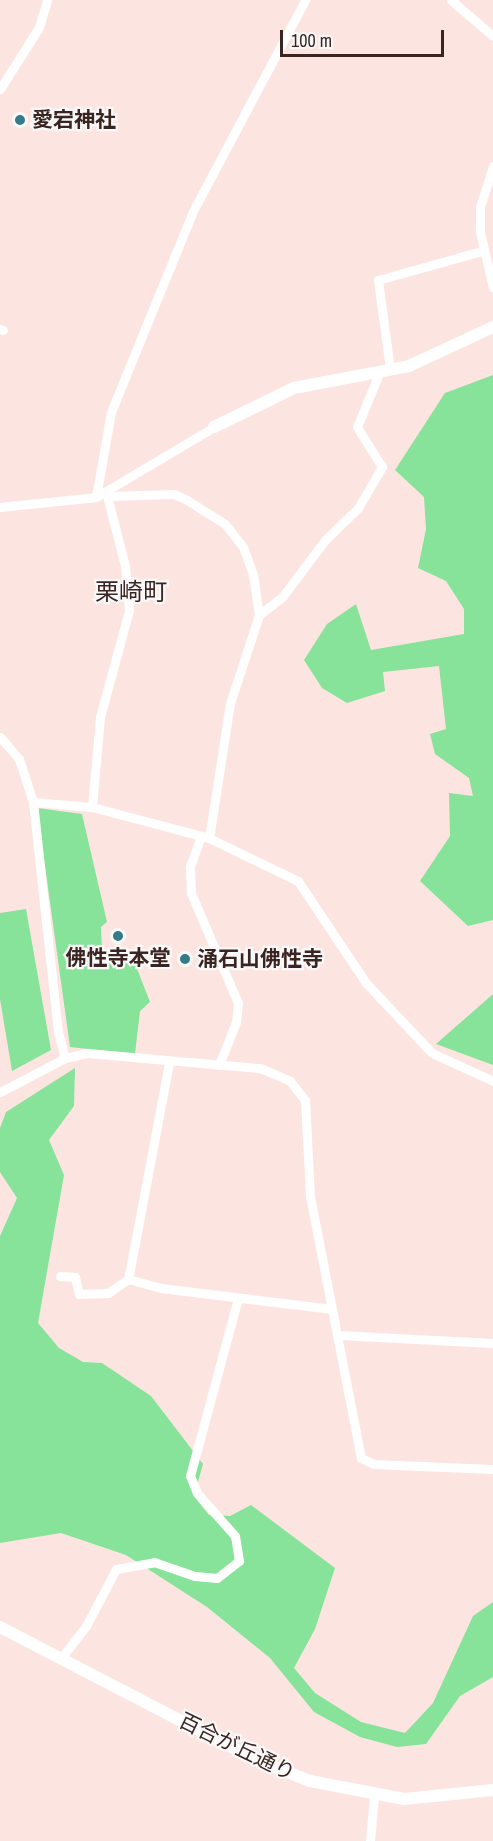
<!DOCTYPE html>
<meta charset="utf-8">
<style>
body{margin:0}
#map{position:relative;width:493px;height:1841px;overflow:hidden;background:#fce5e0;font-family:"Archivo Narrow","Noto Sans JP",sans-serif}
div>[style]{position:absolute}
.green>*{inset:0;background:#87e29a}
.minor>*{height:9px;margin:-4.5px;padding:0 4.5px;transform-origin:4.5px;border-radius:4.5px;background:#fff}
.tertiary>*{height:12px;margin:-6px;padding:0 6px;transform-origin:6px;border-radius:6px;background:#fff}
.dots>*{width:16px;height:16px;translate:-50% -50%;box-sizing:border-box;border:3px solid #f8f8f8;border-radius:50%}
span{translate:-50% -50%;white-space:nowrap;text-align:center;line-height:1.15;-webkit-text-stroke:4.5px #f8f8f8;paint-order:stroke}
.poi-label{font-size:21px;color:#3b2522;font-weight:700}
.left{translate:0 -50%;text-align:left}
.street-label{font-size:21px;color:#3b2522}
.quarter-label{font-size:24px;color:#3b2522}
.scale{position:absolute;left:280px;top:30px;width:164px;height:27px;box-sizing:border-box;border:3px solid #3b2522;border-top:0;padding-left:8px;font-size:18px;line-height:21px;white-space:nowrap;color:#3b2522;-webkit-text-stroke:4px #f8f8f8;paint-order:stroke}
</style>
<div id="map">
<div class="green">
<div style="clip-path:polygon(493px 375px,493px 920px,468px 926px,420px 881px,450px 836px,449px 793px,473px 796px,469px 778px,435px 754px,430px 734px,446px 729px,439px 666px,383px 672px,385px 691px,347px 703px,322px 688px,304px 660px,327px 624px,356px 604px,371px 650px,464px 634px,464px 609px,446px 581px,418px 568px,426px 529px,424px 497px,395px 470px,445px 393px)"></div>
<div style="clip-path:polygon(37px 808px,82px 814px,107px 922px,101px 927px,102px 951px,107px 957px,125px 951px,129px 962px,134px 961px,150px 1002px,140px 1011px,135px 1054px,70px 1047px)"></div>
<div style="clip-path:polygon(26px 909px,51px 1050px,12px 1071px,0 999px,0 913px)"></div>
<div style="clip-path:polygon(493px 994px,493px 1065px,436px 1044px)"></div>
<div style="clip-path:polygon(75px 1068px,74px 1106px,49px 1140px,64px 1175px,38px 1323px,59px 1348px,83px 1362px,102px 1363px,151px 1396px,203px 1464px,194px 1496px,209px 1515px,230px 1516px,251px 1505px,335px 1568px,315px 1629px,294px 1668px,315px 1693px,361px 1722px,405px 1733px,433px 1703px,473px 1616px,493px 1602px,493px 1677px,460px 1696px,426px 1744px,397px 1747px,360px 1737px,314px 1712px,270px 1658px,207px 1607px,126px 1555px,61px 1533px,0 1543px,0 1236px,17px 1198px,0 1172px,0 1128px,6px 1112px)"></div>
</div>
<div class="minor">
<div style="left:451px;top:0;width:55px;rotate:40.6deg"></div>
<div style="left:0;top:89px;width:73px;rotate:-57.8deg"></div>
<div style="left:39px;top:27px;width:28px;rotate:-73deg"></div>
<div style="left:493px;top:166px;width:43px;rotate:107.6deg"></div>
<div style="left:480px;top:207px;width:25px;rotate:90deg"></div>
<div style="left:480px;top:232px;width:57px;rotate:76.9deg"></div>
<div style="left:0;top:329px;width:3px;rotate:18deg"></div>
<div style="left:390px;top:369px;width:90px;rotate:-97.7deg"></div>
<div style="left:378px;top:280px;width:108px;rotate:-15.6deg"></div>
<div style="left:108px;top:496px;width:66px;rotate:-1.7deg"></div>
<div style="left:174px;top:494px;width:14px;rotate:25deg"></div>
<div style="left:187px;top:500px;width:45px;rotate:32.3deg"></div>
<div style="left:225px;top:524px;width:29px;rotate:52deg"></div>
<div style="left:243px;top:547px;width:29px;rotate:70deg"></div>
<div style="left:253px;top:574px;width:41px;rotate:81.7deg"></div>
<div style="left:259px;top:615px;width:93px;rotate:108.2deg"></div>
<div style="left:230px;top:703px;width:137px;rotate:98.8deg"></div>
<div style="left:96px;top:497px;width:86px;rotate:-80deg"></div>
<div style="left:111px;top:412px;width:217px;rotate:-67.8deg"></div>
<div style="left:193px;top:211px;width:239px;rotate:-62deg"></div>
<div style="left:0;top:507px;width:97px;rotate:-5.9deg"></div>
<div style="left:96px;top:497px;width:137px;rotate:-30.7deg"></div>
<div style="left:259px;top:615px;width:31px;rotate:-38deg"></div>
<div style="left:283px;top:596px;width:70px;rotate:-53.1deg"></div>
<div style="left:325px;top:540px;width:46px;rotate:-44.1deg"></div>
<div style="left:358px;top:508px;width:48px;rotate:-59.7deg"></div>
<div style="left:382px;top:467px;width:47px;rotate:-122deg"></div>
<div style="left:357px;top:427px;width:61px;rotate:-67.7deg"></div>
<div style="left:0;top:737px;width:29px;rotate:49deg"></div>
<div style="left:19px;top:759px;width:45px;rotate:72deg"></div>
<div style="left:33px;top:802px;width:231px;rotate:83.8deg"></div>
<div style="left:58px;top:1032px;width:27px;rotate:75deg"></div>
<div style="left:33px;top:802px;width:59px;rotate:4.8deg"></div>
<div style="left:92px;top:807px;width:121px;rotate:14.8deg"></div>
<div style="left:209px;top:838px;width:99px;rotate:25.8deg"></div>
<div style="left:298px;top:881px;width:123px;rotate:56.3deg"></div>
<div style="left:366px;top:983px;width:96px;rotate:46.7deg"></div>
<div style="left:432px;top:1053px;width:67px;rotate:24.7deg"></div>
<div style="left:92px;top:807px;width:90px;rotate:-84.9deg"></div>
<div style="left:100px;top:717px;width:111px;rotate:-74.8deg"></div>
<div style="left:129px;top:610px;width:44px;rotate:-95.2deg"></div>
<div style="left:125px;top:566px;width:76px;rotate:-104.4deg"></div>
<div style="left:201px;top:836px;width:33px;rotate:110deg"></div>
<div style="left:190px;top:867px;width:26px;rotate:88deg"></div>
<div style="left:191px;top:893px;width:120px;rotate:66.9deg"></div>
<div style="left:238px;top:1003px;width:19px;rotate:96deg"></div>
<div style="left:236px;top:1022px;width:46px;rotate:111.6deg"></div>
<div style="left:169px;top:1063px;width:220px;rotate:100.7deg"></div>
<div style="left:128px;top:1279px;width:34px;rotate:15deg"></div>
<div style="left:161px;top:1288px;width:172px;rotate:7deg"></div>
<div style="left:0;top:1092px;width:73px;rotate:-27.6deg"></div>
<div style="left:65px;top:1058px;width:23px;rotate:-13deg"></div>
<div style="left:87px;top:1053px;width:174px;rotate:5deg"></div>
<div style="left:260px;top:1068px;width:33px;rotate:23deg"></div>
<div style="left:290px;top:1081px;width:24px;rotate:52deg"></div>
<div style="left:305px;top:1100px;width:96px;rotate:87deg"></div>
<div style="left:310px;top:1196px;width:267px;rotate:79deg"></div>
<div style="left:361px;top:1458px;width:14px;rotate:25deg"></div>
<div style="left:374px;top:1464px;width:119px;rotate:2.4deg"></div>
<div style="left:60px;top:1276px;width:15px;rotate:4deg"></div>
<div style="left:75px;top:1277px;width:17px;rotate:77deg"></div>
<div style="left:79px;top:1294px;width:29px;rotate:-2deg"></div>
<div style="left:108px;top:1293px;width:24px;rotate:-35deg"></div>
<div style="left:339px;top:1335px;width:154px;rotate:3deg"></div>
<div style="left:61px;top:1658px;width:41px;rotate:-52deg"></div>
<div style="left:86px;top:1626px;width:64px;rotate:-62.2deg"></div>
<div style="left:116px;top:1569px;width:39px;rotate:-10deg"></div>
<div style="left:154px;top:1562px;width:43px;rotate:18.9deg"></div>
<div style="left:195px;top:1576px;width:22px;rotate:5deg"></div>
<div style="left:217px;top:1578px;width:28px;rotate:-38deg"></div>
<div style="left:239px;top:1561px;width:25px;rotate:-99deg"></div>
<div style="left:235px;top:1536px;width:57px;rotate:-131.5deg"></div>
<div style="left:197px;top:1493px;width:18px;rotate:-112deg"></div>
<div style="left:190px;top:1476px;width:184px;rotate:-74.9deg"></div>
<div style="left:370px;top:1841px;width:45px;rotate:-84.9deg"></div>
</div>
<div class="tertiary">
<div style="left:214px;top:427px;width:89px;rotate:-26deg"></div>
<div style="left:294px;top:388px;width:117px;rotate:-10.8deg"></div>
<div style="left:409px;top:366px;width:93px;rotate:-24.9deg"></div>
<div style="left:0;top:1627px;width:292px;rotate:27.4deg"></div>
<div style="left:259px;top:1761px;width:55px;rotate:21.4deg"></div>
<div style="left:310px;top:1781px;width:96px;rotate:10.8deg"></div>
<div style="left:404px;top:1799px;width:89px;rotate:-5.8deg"></div>
</div>
<div class="dots">
<div style="left:20px;top:120px;background:#357b87"></div>
<div style="left:118px;top:936px;background:#357b87"></div>
<div style="left:185px;top:959px;background:#357b87"></div>
</div>
<div class="poi-label">
<span class="left" style="left:32px;top:120px">愛宕神社</span>
<span style="left:118px;top:958px">佛性寺本堂</span>
<span class="left" style="left:197px;top:959px">涌石山佛性寺</span>
</div>
<div class="street-label">
<span style="left:237px;top:1747px;rotate:26deg">百合が丘通り</span>
</div>
<div class="quarter-label">
<span style="left:131px;top:592px">栗崎町</span>
</div>
<div class="scale">100 m</div>
</div>
